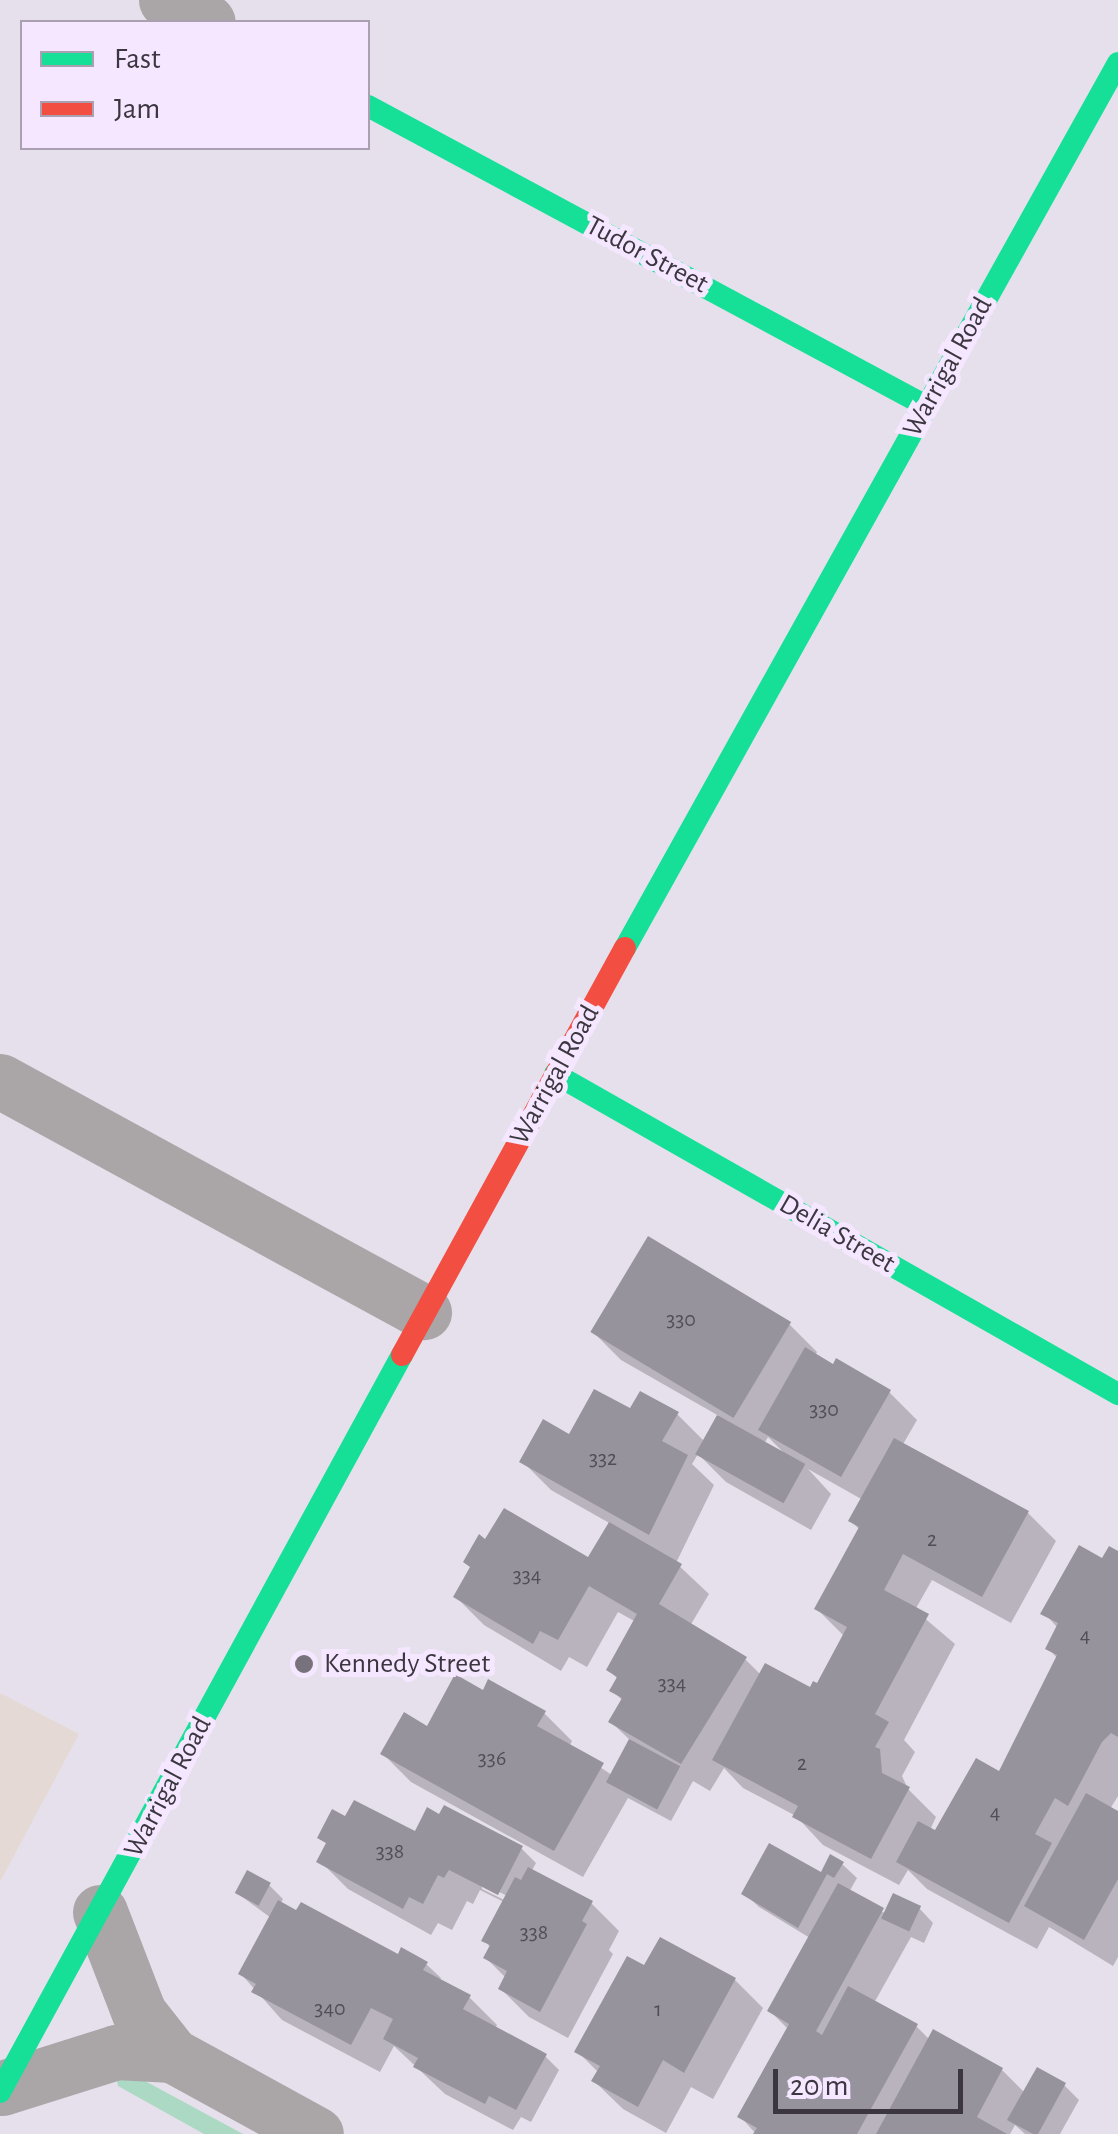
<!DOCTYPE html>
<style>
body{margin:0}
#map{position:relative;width:1118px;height:2134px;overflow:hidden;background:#e6e0ec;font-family:"Alegreya Sans",sans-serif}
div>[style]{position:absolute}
.industrial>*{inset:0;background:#e4d9d4}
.green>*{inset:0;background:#acd9c4}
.shadow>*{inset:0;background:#0003}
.building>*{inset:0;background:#97939c;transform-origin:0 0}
.street>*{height:55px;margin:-27.5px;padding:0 27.5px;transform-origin:27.5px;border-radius:27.5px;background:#aaa6a8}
.fast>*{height:22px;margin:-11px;padding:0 11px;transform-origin:11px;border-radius:11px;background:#16e098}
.jam>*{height:22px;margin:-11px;padding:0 11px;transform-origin:11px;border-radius:11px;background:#f24e42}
.dots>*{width:28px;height:28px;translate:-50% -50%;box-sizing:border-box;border:5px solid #f5e7ff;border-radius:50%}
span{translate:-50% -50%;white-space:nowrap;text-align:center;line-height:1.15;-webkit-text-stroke:10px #f5e7ff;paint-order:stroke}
.number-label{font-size:22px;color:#524d56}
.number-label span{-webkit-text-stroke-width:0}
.street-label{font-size:28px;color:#3b363f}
.poi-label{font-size:28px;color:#3b363f}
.left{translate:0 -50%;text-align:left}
.legend{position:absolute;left:20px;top:20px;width:350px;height:130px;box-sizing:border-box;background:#f5e7ff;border:2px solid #aba0b2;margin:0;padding:12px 18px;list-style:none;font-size:30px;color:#3b363f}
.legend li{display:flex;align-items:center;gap:20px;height:50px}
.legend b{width:50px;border:2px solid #aba0b2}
.scale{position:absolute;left:773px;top:2069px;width:190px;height:45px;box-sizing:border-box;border:5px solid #3b363f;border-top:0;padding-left:12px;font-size:30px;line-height:35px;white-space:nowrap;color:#3b363f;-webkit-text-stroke:8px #f5e7ff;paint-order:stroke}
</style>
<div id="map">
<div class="industrial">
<div style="clip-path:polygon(0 1693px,79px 1734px,0 1882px)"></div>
</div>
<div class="green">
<div style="clip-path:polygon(115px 2071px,134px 2075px,243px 2134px,204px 2134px,118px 2086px)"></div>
</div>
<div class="shadow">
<div style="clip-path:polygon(evenodd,789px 1324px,817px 1352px,815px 1356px,889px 1392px,917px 1420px,902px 1446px,1028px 1513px,1056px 1541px,1011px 1623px,932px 1580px,915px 1610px,955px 1644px,904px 1740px,915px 1752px,902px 1776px,908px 1789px,936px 1817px,930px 1830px,936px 1833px,1000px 1774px,1058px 1659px,1048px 1648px,1058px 1628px,1044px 1613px,1118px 1554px,1118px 1796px,1110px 1809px,1118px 1813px,1118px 1957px,1113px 1966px,1049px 1927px,1037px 1949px,927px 1889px,908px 1870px,899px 1885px,823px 1845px,796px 1816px,743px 1788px,724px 1768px,710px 1791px,693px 1781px,671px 1821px,628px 1798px,583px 1877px,411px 1782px,383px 1754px,484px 1693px,544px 1713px,572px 1741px,569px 1747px,612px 1775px,631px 1741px,611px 1722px,623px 1701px,613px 1691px,619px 1680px,609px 1670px,636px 1622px,618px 1612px,587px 1667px,569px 1657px,561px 1671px,484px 1625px,456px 1597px,589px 1561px,611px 1524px,551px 1490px,523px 1462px,631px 1412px,677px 1414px,705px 1442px,719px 1416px,621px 1360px,593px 1332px,789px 1324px,768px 1437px,785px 1454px,764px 1444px,768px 1437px,789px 1324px,698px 1454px,726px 1482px,811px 1530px,831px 1494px,808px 1469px,863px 1500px,851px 1521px,860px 1530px,817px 1609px,845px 1637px,818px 1687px,811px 1691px,761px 1675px,745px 1659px,690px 1626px,709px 1594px,676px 1563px,714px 1485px,692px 1464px,698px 1454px)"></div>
<div style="clip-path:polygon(evenodd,346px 1820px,521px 1848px,536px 1863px,531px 1872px,591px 1903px,619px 1931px,609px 1950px,613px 1954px,568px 2038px,529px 2017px,501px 1989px,506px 1978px,486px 1958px,491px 1948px,484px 1940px,504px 1902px,480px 1890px,473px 1904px,467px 1901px,452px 1930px,438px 1923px,431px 1935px,348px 1889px,320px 1861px,346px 1820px,482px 1883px,511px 1898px,508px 1902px,482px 1889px,482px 1883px)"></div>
<div style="clip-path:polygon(842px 1864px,857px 1878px,849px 1892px,886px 1914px,919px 1908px,933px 1923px,924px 1943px,911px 1937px,874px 2003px,916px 2026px,930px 2040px,934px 2033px,1002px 2070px,1025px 2093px,1064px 2085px,1079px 2100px,1060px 2134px,1025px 2134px,1015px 2125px,1010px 2134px,756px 2134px,740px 2116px,788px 2029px,770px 2011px,810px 1938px,759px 1907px,744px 1893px,822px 1875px)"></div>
<div style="clip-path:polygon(269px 1885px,283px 1899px,280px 1905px,399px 1957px,426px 1964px,441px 1978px,439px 1981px,469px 1997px,497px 2025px,495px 2029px,545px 2056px,559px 2070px,531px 2122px,521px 2117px,513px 2130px,445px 2094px,394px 2046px,380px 2072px,282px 2020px,241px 1974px,271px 1918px,237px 1893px)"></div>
<div style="clip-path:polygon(645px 1969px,735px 1980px,763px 2008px,713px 2099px,691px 2087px,666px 2133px,623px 2109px,594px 2081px,599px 2073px,577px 2051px)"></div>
</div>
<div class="building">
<div style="left:648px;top:1236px;width:167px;height:112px;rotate:31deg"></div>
<div style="clip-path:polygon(805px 1347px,833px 1364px,836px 1358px,891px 1390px,841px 1477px,758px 1430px)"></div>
<div style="clip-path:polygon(594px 1389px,630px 1408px,640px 1391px,679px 1412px,662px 1441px,688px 1455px,649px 1535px,519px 1462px,543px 1419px,569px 1434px)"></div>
<div style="left:717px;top:1415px;width:101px;height:45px;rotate:29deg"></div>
<div style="clip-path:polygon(894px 1438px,1029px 1511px,982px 1597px,903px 1554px,884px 1590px,929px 1614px,875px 1714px,889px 1722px,875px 1747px,880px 1749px,882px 1773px,910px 1787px,871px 1859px,792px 1817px,798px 1806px,712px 1760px,765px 1663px,810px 1687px,813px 1681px,817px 1683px,847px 1627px,814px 1609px,859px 1527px,848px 1521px)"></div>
<div style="clip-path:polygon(504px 1508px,588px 1557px,609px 1522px,682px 1564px,659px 1604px,747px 1657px,681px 1764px,608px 1722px,622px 1698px,609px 1691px,617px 1677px,606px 1670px,637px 1614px,589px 1586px,558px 1640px,540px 1631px,533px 1644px,453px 1597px,470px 1567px,463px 1562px,479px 1534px,485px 1539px)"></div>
<div style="clip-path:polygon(1079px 1545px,1102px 1558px,1109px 1546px,1118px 1551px,1118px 1737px,1111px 1733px,1102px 1742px,1068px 1806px,1055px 1798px,1035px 1834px,1052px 1843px,1009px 1923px,896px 1862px,918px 1821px,935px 1830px,976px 1758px,999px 1771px,1057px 1655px,1045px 1649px,1058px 1623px,1040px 1614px)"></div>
<div style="clip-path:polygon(455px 1674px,483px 1690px,488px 1679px,546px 1711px,537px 1726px,604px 1763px,554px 1851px,380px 1754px,404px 1712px,427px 1726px)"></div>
<div style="left:629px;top:1739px;width:58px;height:49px;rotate:28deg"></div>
<div style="clip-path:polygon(1086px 1793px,1118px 1811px,1118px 1879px,1084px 1940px,1024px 1906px)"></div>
<div style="clip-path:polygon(354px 1800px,415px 1831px,427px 1807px,439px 1814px,444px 1805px,523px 1846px,498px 1895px,449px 1870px,444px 1878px,438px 1875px,423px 1904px,409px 1897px,403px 1909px,316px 1862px,326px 1843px,317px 1838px,332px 1809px,345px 1816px)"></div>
<div style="clip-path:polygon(769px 1843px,821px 1872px,830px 1854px,844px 1862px,834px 1878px,827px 1874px,798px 1928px,741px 1894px)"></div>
<div style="clip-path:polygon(528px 1867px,593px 1901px,582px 1921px,587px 1924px,540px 2012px,498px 1989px,507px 1971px,483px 1958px,490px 1945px,481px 1941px,515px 1877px,521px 1880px)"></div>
<div style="left:247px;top:1870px;width:27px;height:26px;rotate:28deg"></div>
<div style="clip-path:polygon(838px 1883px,884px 1908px,816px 2031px,822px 2035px,848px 1986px,918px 2024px,857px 2134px,753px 2134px,757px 2128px,737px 2117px,789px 2024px,767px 2011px)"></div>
<div style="left:893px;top:1893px;width:31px;height:28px;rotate:25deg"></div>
<div style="clip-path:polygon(278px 1900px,296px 1910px,301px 1902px,398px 1954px,401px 1947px,428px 1962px,423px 1970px,471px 1995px,463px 2009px,547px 2054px,516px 2110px,489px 2096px,485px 2104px,413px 2067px,418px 2058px,383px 2039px,393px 2019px,371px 2008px,351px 2045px,251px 1992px,256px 1984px,238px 1974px)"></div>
<div style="clip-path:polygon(660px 1937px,736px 1978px,684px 2073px,663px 2060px,638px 2107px,591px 2081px,600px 2066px,574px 2052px,627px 1956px,644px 1965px)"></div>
<div style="clip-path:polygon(933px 2029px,1003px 2068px,977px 2117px,1007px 2134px,876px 2134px)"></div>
<div style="clip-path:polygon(1037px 2067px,1066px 2083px,1038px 2134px,1033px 2134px,1007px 2120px)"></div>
</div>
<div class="street">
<div style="left:166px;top:0;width:47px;rotate:27.6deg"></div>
<div style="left:0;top:1081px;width:483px;rotate:28.6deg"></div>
<div style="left:100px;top:1912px;width:108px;rotate:68.9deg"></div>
<div style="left:139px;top:2013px;width:53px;rotate:51.8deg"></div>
<div style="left:172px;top:2055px;width:164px;rotate:28.7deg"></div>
<div style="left:2px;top:2088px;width:120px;rotate:-17.5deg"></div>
<div style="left:116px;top:2052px;width:56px;rotate:3.1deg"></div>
</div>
<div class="fast">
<div style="left:368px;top:106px;width:634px;rotate:28.26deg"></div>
<div style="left:625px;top:948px;width:1013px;rotate:-60.88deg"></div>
<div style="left:555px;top:1074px;width:648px;rotate:29.61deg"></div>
<div style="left:0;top:2092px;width:840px;rotate:-61.39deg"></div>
</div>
<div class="jam">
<div style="left:402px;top:1355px;width:464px;rotate:-61.3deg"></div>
</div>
<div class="dots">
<div style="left:304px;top:1664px;background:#77727c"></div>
</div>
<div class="number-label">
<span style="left:681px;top:1320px">330</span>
<span style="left:824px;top:1410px">330</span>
<span style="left:603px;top:1459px">332</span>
<span style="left:932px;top:1540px">2</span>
<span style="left:527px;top:1576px">334</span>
<span style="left:1085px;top:1636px">4</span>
<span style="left:672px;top:1684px">334</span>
<span style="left:492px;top:1759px">336</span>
<span style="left:802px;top:1764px">2</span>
<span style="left:995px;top:1813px">4</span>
<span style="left:390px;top:1852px">338</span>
<span style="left:534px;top:1933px">338</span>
<span style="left:330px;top:2009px">340</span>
<span style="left:658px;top:2010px">1</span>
</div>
<div class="street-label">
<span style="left:647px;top:255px;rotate:28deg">Tudor Street</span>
<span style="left:948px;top:367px;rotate:-61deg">Warrigal Road</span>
<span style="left:555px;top:1075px;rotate:-61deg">Warrigal Road</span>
<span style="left:837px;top:1234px;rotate:30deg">Delia Street</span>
<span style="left:168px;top:1787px;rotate:-62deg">Warrigal Road</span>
</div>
<div class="poi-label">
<span class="left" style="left:324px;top:1664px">Kennedy Street</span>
</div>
<ul class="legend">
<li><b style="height:12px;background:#16e098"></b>Fast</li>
<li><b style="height:12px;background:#f24e42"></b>Jam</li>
</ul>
<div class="scale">20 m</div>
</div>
